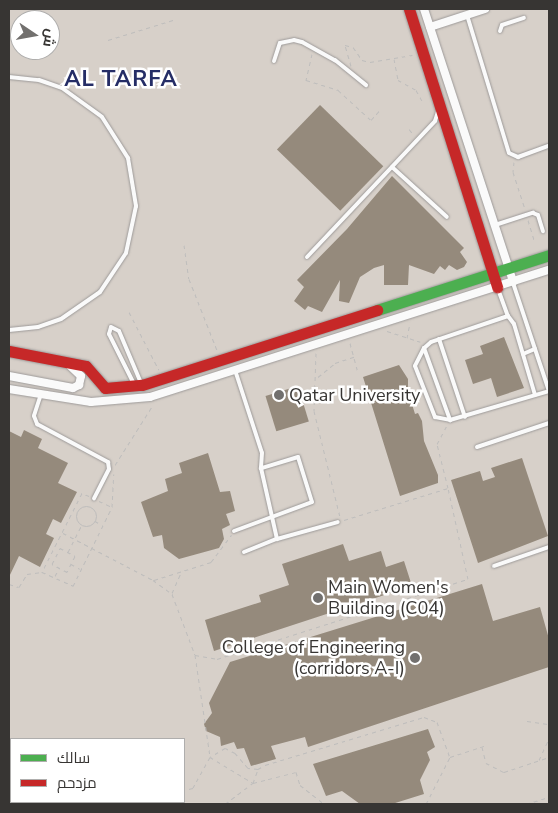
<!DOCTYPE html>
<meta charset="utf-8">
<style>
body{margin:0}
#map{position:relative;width:558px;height:813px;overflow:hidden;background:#e0dddb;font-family:"Nunito Sans",Cairo,sans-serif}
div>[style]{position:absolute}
.built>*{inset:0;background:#d7d0c9}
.building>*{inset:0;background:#958a7c;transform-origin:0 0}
.path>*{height:1px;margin-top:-0.5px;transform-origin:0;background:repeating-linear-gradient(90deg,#bebdbc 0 4px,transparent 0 8px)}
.path>.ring{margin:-0.5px;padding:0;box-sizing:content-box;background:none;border:1px solid #bebdbc;border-radius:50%}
.roads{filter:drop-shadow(0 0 1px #9d9a99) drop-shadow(0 0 1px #9d9a99)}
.lane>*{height:4px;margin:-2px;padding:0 2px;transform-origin:2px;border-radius:2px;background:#fafafa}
.street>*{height:8px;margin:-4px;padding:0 4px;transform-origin:4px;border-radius:4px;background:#fafafa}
.fast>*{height:11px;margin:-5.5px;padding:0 5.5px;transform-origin:5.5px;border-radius:5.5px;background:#4caf50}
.jam>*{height:11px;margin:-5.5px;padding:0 5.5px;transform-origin:5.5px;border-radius:5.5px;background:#c62828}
.dots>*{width:14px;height:14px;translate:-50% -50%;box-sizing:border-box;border:2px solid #fff;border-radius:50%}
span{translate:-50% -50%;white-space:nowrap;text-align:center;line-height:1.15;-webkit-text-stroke:5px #fff;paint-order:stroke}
.poi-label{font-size:18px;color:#373533}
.left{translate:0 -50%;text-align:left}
.right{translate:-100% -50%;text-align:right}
.district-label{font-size:22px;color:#252d66;font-weight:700;letter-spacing:1px}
.frame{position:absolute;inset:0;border:10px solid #373533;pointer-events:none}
.legend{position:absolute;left:10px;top:738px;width:175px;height:65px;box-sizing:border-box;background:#fff;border:1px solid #afaead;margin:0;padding:6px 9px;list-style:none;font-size:15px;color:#373533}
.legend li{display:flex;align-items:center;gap:10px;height:25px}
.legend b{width:25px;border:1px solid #afaead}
.north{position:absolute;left:10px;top:10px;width:50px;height:50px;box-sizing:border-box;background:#fff;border:1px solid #afaead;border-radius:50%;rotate:102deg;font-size:14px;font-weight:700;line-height:20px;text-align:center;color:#373533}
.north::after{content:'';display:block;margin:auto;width:18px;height:22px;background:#72706e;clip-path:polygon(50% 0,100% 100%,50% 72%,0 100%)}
</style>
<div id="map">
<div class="built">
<div style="clip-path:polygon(evenodd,9px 9px,549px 9px,549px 804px,9px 804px,9px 9px,20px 20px,50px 20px,50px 50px,20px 50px,20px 20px,9px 9px,11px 739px,184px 739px,184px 802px,11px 802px,11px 739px)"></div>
</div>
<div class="building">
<div style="left:320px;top:105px;width:88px;height:62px;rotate:44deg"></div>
<div style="clip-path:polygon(392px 176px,464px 248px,460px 252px,467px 262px,464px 267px,457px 270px,449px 265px,445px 270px,440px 266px,434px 274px,409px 265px,408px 285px,384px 285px,384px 265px,374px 268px,360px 277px,349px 303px,339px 301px,340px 280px,322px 312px,308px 306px,305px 310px,294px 301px,304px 287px,297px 280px,347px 229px)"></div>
<div style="clip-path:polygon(504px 337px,524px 388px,497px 397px,491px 378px,473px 384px,465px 360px,483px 354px,480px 346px)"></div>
<div style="clip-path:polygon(399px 365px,408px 379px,408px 391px,415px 414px,418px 413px,422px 421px,424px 441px,438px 475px,438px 483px,400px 496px,363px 377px)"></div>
<div style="left:298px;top:386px;width:37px;height:34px;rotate:73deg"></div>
<div style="clip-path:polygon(24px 430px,42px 439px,38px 448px,68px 463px,58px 483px,77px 492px,61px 523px,53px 519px,46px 534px,54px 538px,40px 567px,19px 556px,9px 577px,9px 431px,21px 437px)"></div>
<div style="clip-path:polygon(208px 453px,220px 492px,230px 491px,235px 511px,226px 514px,230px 525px,222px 529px,224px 539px,219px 548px,179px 559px,164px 548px,162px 535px,153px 537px,141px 502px,168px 491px,165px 479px,182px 473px,179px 463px)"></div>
<div style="clip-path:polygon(522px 458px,548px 536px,478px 563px,451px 480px,480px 471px,483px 481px,495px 477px,491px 468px)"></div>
<div style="clip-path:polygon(343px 544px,349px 561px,381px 551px,386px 567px,404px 561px,412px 586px,214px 651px,205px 620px,261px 602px,259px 595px,289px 585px,282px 564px)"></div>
<div style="clip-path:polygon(482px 584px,493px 621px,540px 607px,549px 639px,549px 667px,308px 747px,305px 737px,271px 746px,276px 759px,251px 766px,244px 748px,237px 749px,234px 742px,221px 746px,220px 737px,206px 731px,204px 724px,212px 713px,209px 703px,230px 662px)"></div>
<div style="clip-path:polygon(428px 729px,435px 747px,427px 752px,430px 760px,420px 780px,424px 794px,392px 804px,360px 804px,342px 791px,326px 796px,313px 764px)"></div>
</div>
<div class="path">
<div style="left:108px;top:40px;width:68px;rotate:-17.1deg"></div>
<div style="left:312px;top:54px;width:27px;rotate:103deg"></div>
<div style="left:306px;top:80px;width:34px;rotate:17deg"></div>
<div style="left:338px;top:90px;width:45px;rotate:42.3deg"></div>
<div style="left:371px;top:120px;width:15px;rotate:-48deg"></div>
<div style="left:394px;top:59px;width:21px;rotate:79deg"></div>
<div style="left:398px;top:80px;width:21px;rotate:29deg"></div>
<div style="left:416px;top:90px;width:13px;rotate:61deg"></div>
<div style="left:351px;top:66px;width:22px;rotate:-106deg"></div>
<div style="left:345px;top:45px;width:8px;rotate:14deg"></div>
<div style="left:353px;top:47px;width:16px;rotate:55deg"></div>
<div style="left:362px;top:60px;width:8px;rotate:14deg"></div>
<div style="left:370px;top:62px;width:43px;rotate:-9.5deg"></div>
<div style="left:409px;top:129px;width:6px;rotate:51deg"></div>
<div style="left:514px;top:162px;width:10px;rotate:96deg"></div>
<div style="left:513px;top:172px;width:39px;rotate:72deg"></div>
<div style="left:528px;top:220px;width:21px;rotate:73deg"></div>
<div style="left:184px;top:245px;width:34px;rotate:82deg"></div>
<div style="left:189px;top:279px;width:76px;rotate:68.5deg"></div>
<div style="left:129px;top:312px;width:65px;rotate:62.7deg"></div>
<div style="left:387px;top:331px;width:35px;rotate:18deg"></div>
<div style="left:407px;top:338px;width:16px;rotate:-79deg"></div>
<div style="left:350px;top:343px;width:30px;rotate:75deg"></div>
<div style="left:316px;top:353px;width:58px;rotate:92deg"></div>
<div style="left:314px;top:411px;width:109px;rotate:76.2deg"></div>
<div style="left:318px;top:377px;width:22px;rotate:-39deg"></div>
<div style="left:335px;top:363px;width:20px;rotate:-18deg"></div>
<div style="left:115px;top:465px;width:71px;rotate:-57.7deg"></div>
<div style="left:89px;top:496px;width:8px;rotate:-157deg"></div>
<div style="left:82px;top:493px;width:89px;rotate:116.9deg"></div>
<div style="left:42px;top:572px;width:34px;rotate:24deg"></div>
<div style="left:73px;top:586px;width:88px;rotate:-63.7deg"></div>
<div style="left:112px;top:507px;width:33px;rotate:-87deg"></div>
<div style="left:99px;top:501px;width:14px;rotate:25deg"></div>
<div class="ring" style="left:76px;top:506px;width:19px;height:19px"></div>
<div style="left:344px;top:520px;width:109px;rotate:-17.1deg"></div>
<div style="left:448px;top:488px;width:45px;rotate:-104deg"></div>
<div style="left:437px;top:444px;width:21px;rotate:-62deg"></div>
<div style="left:95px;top:521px;width:8px;rotate:30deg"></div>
<div style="left:63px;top:533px;width:102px;rotate:27.6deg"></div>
<div style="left:153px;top:580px;width:24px;rotate:36deg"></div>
<div style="left:172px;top:594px;width:65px;rotate:69.3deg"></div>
<div style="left:195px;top:655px;width:103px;rotate:81.6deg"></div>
<div style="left:210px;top:757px;width:35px;rotate:119deg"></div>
<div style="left:193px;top:788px;width:9px;rotate:167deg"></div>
<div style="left:60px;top:548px;width:17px;rotate:28deg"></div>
<div style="left:75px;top:556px;width:18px;rotate:117deg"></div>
<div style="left:67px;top:572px;width:17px;rotate:-152deg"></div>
<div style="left:52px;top:564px;width:18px;rotate:-63deg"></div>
<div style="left:68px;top:552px;width:30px;rotate:-63deg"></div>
<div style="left:71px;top:564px;width:10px;rotate:29deg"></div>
<div style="left:55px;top:576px;width:9px;rotate:-63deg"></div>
<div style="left:154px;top:580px;width:60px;rotate:-17.5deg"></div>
<div style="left:211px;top:562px;width:34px;rotate:-53deg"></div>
<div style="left:9px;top:584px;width:10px;rotate:17deg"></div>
<div style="left:19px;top:587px;width:15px;rotate:-58deg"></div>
<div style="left:27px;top:574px;width:15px;rotate:-8deg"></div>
<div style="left:172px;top:593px;width:24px;rotate:-66deg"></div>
<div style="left:195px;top:655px;width:22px;rotate:10deg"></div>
<div style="left:217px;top:659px;width:263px;rotate:-17.7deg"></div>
<div style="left:468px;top:579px;width:93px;rotate:-102.4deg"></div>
<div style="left:549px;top:720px;width:9px;rotate:90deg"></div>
<div style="left:527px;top:721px;width:21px;rotate:8deg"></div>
<div style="left:482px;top:747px;width:16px;rotate:76deg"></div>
<div style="left:486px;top:763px;width:20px;rotate:27deg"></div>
<div style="left:504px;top:772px;width:47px;rotate:-18.4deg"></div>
<div style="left:539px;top:760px;width:23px;rotate:-65deg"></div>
<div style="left:258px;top:769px;width:10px;rotate:-174deg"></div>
<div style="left:248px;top:768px;width:20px;rotate:-131deg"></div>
<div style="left:235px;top:753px;width:11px;rotate:-153deg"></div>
<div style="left:225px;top:748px;width:17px;rotate:149deg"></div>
<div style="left:210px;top:757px;width:50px;rotate:31.2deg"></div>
<div style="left:253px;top:783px;width:44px;rotate:-14.3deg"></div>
<div style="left:296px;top:772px;width:14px;rotate:73deg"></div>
<div style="left:300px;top:785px;width:31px;rotate:38deg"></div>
<div style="left:174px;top:802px;width:5px;rotate:22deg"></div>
<div style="left:225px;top:804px;width:35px;rotate:-37deg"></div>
<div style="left:253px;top:783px;width:15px;rotate:-70deg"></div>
<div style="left:258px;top:769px;width:8px;rotate:-30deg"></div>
<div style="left:265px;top:765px;width:166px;rotate:-16.8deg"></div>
<div style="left:424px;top:717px;width:14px;rotate:21deg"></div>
<div style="left:437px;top:722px;width:37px;rotate:70deg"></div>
<div style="left:426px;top:804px;width:53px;rotate:-62.9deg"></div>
<div style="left:450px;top:757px;width:36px;rotate:-18deg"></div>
<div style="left:526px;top:804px;width:24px;rotate:-17deg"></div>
</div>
<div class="roads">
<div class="lane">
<div style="left:467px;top:15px;width:144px;rotate:73.1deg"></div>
<div style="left:509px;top:153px;width:10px;rotate:24deg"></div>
<div style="left:518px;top:157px;width:33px;rotate:-20deg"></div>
<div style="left:500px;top:31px;width:6px;rotate:-72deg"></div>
<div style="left:502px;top:25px;width:23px;rotate:-18deg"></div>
<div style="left:274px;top:61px;width:19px;rotate:-72deg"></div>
<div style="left:280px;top:43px;width:14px;rotate:-12deg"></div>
<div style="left:294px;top:40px;width:8px;rotate:14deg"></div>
<div style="left:302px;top:42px;width:38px;rotate:29deg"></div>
<div style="left:335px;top:60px;width:40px;rotate:39deg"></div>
<div style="left:9px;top:77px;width:30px;rotate:6deg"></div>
<div style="left:39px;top:80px;width:24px;rotate:19deg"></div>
<div style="left:62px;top:88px;width:49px;rotate:35.9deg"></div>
<div style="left:102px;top:117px;width:49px;rotate:57.6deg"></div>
<div style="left:128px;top:158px;width:49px;rotate:80.5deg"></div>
<div style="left:136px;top:206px;width:48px;rotate:102deg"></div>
<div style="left:126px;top:253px;width:47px;rotate:123.7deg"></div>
<div style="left:100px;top:292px;width:47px;rotate:145.3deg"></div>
<div style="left:61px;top:319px;width:24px;rotate:161deg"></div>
<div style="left:38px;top:327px;width:29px;rotate:174deg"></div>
<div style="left:392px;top:167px;width:74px;rotate:42.3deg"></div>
<div style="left:495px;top:225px;width:40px;rotate:-18deg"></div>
<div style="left:533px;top:213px;width:5px;rotate:22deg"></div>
<div style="left:538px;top:215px;width:17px;rotate:73deg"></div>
<div style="left:307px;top:257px;width:187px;rotate:-46.7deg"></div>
<div style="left:435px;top:121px;width:9px;rotate:-72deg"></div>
<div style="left:498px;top:289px;width:29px;rotate:70deg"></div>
<div style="left:508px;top:316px;width:81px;rotate:161.3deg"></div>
<div style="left:431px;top:342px;width:9px;rotate:139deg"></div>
<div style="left:424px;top:348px;width:77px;rotate:70.1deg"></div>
<div style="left:450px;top:420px;width:103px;rotate:-16.3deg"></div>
<div style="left:549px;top:391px;width:114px;rotate:-108.4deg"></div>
<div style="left:508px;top:316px;width:10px;rotate:53deg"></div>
<div style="left:514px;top:324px;width:74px;rotate:73.5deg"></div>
<div style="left:439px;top:339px;width:82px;rotate:71.6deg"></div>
<div style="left:424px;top:348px;width:20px;rotate:117deg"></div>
<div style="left:415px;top:366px;width:55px;rotate:68.6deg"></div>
<div style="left:435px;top:417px;width:15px;rotate:11deg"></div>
<div style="left:523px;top:354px;width:13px;rotate:-23deg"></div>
<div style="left:235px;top:370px;width:87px;rotate:72deg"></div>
<div style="left:262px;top:453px;width:15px;rotate:94deg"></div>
<div style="left:261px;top:468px;width:73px;rotate:77.3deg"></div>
<div style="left:277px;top:539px;width:63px;rotate:-15.6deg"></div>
<div style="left:134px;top:384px;width:56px;rotate:-116.6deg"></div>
<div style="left:109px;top:334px;width:7px;rotate:-74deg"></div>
<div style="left:111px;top:327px;width:9px;rotate:27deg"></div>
<div style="left:119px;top:331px;width:56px;rotate:67.1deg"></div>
<div style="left:41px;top:394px;width:23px;rotate:108deg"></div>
<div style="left:34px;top:416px;width:9px;rotate:69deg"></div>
<div style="left:37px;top:424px;width:81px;rotate:28.2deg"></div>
<div style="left:108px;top:462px;width:7px;rotate:82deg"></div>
<div style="left:109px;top:469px;width:33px;rotate:117deg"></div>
<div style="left:477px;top:447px;width:76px;rotate:-18.4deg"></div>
<div style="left:234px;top:531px;width:83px;rotate:-20.4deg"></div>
<div style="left:312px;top:502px;width:47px;rotate:-107.3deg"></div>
<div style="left:298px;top:457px;width:39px;rotate:163deg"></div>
<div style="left:244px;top:552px;width:35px;rotate:-22deg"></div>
<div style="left:494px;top:566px;width:58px;rotate:-19.1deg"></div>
</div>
<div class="street">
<div style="left:424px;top:9px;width:287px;rotate:71.9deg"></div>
<div style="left:430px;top:27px;width:58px;rotate:-18.1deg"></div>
<div style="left:9px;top:376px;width:65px;rotate:10.6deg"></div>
<div style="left:73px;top:388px;width:7px;rotate:-27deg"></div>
<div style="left:79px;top:385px;width:9px;rotate:-77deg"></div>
<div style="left:81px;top:376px;width:16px;rotate:-137deg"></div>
<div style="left:9px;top:389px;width:83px;rotate:9deg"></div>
<div style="left:91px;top:402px;width:59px;rotate:-4.8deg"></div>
<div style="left:150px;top:397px;width:419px;rotate:-17.7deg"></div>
</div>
<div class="fast">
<div style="left:377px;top:310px;width:181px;rotate:-17.7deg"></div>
</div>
<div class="jam">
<div style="left:409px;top:9px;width:292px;rotate:72.4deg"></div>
<div style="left:9px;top:351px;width:78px;rotate:11deg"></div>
<div style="left:86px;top:366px;width:29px;rotate:49deg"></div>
<div style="left:105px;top:388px;width:37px;rotate:-5deg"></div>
<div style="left:142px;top:385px;width:247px;rotate:-17.7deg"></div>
</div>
</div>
<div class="dots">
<div style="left:279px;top:395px;background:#72706e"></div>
<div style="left:318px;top:598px;background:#72706e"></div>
<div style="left:415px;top:658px;background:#72706e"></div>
</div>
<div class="poi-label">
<span class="left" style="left:289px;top:395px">Qatar University</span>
<span class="left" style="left:328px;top:598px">Main Women's<br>Building (C04)</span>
<span class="right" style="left:405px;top:658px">College of Engineering<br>(corridors A-I)</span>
</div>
<div class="district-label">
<span style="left:121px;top:80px">AL TARFA</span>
</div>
<div class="frame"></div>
<ul class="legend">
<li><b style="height:6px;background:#4caf50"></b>سالك</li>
<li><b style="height:6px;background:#c62828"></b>مزدحم</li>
</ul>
<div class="north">ش</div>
</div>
